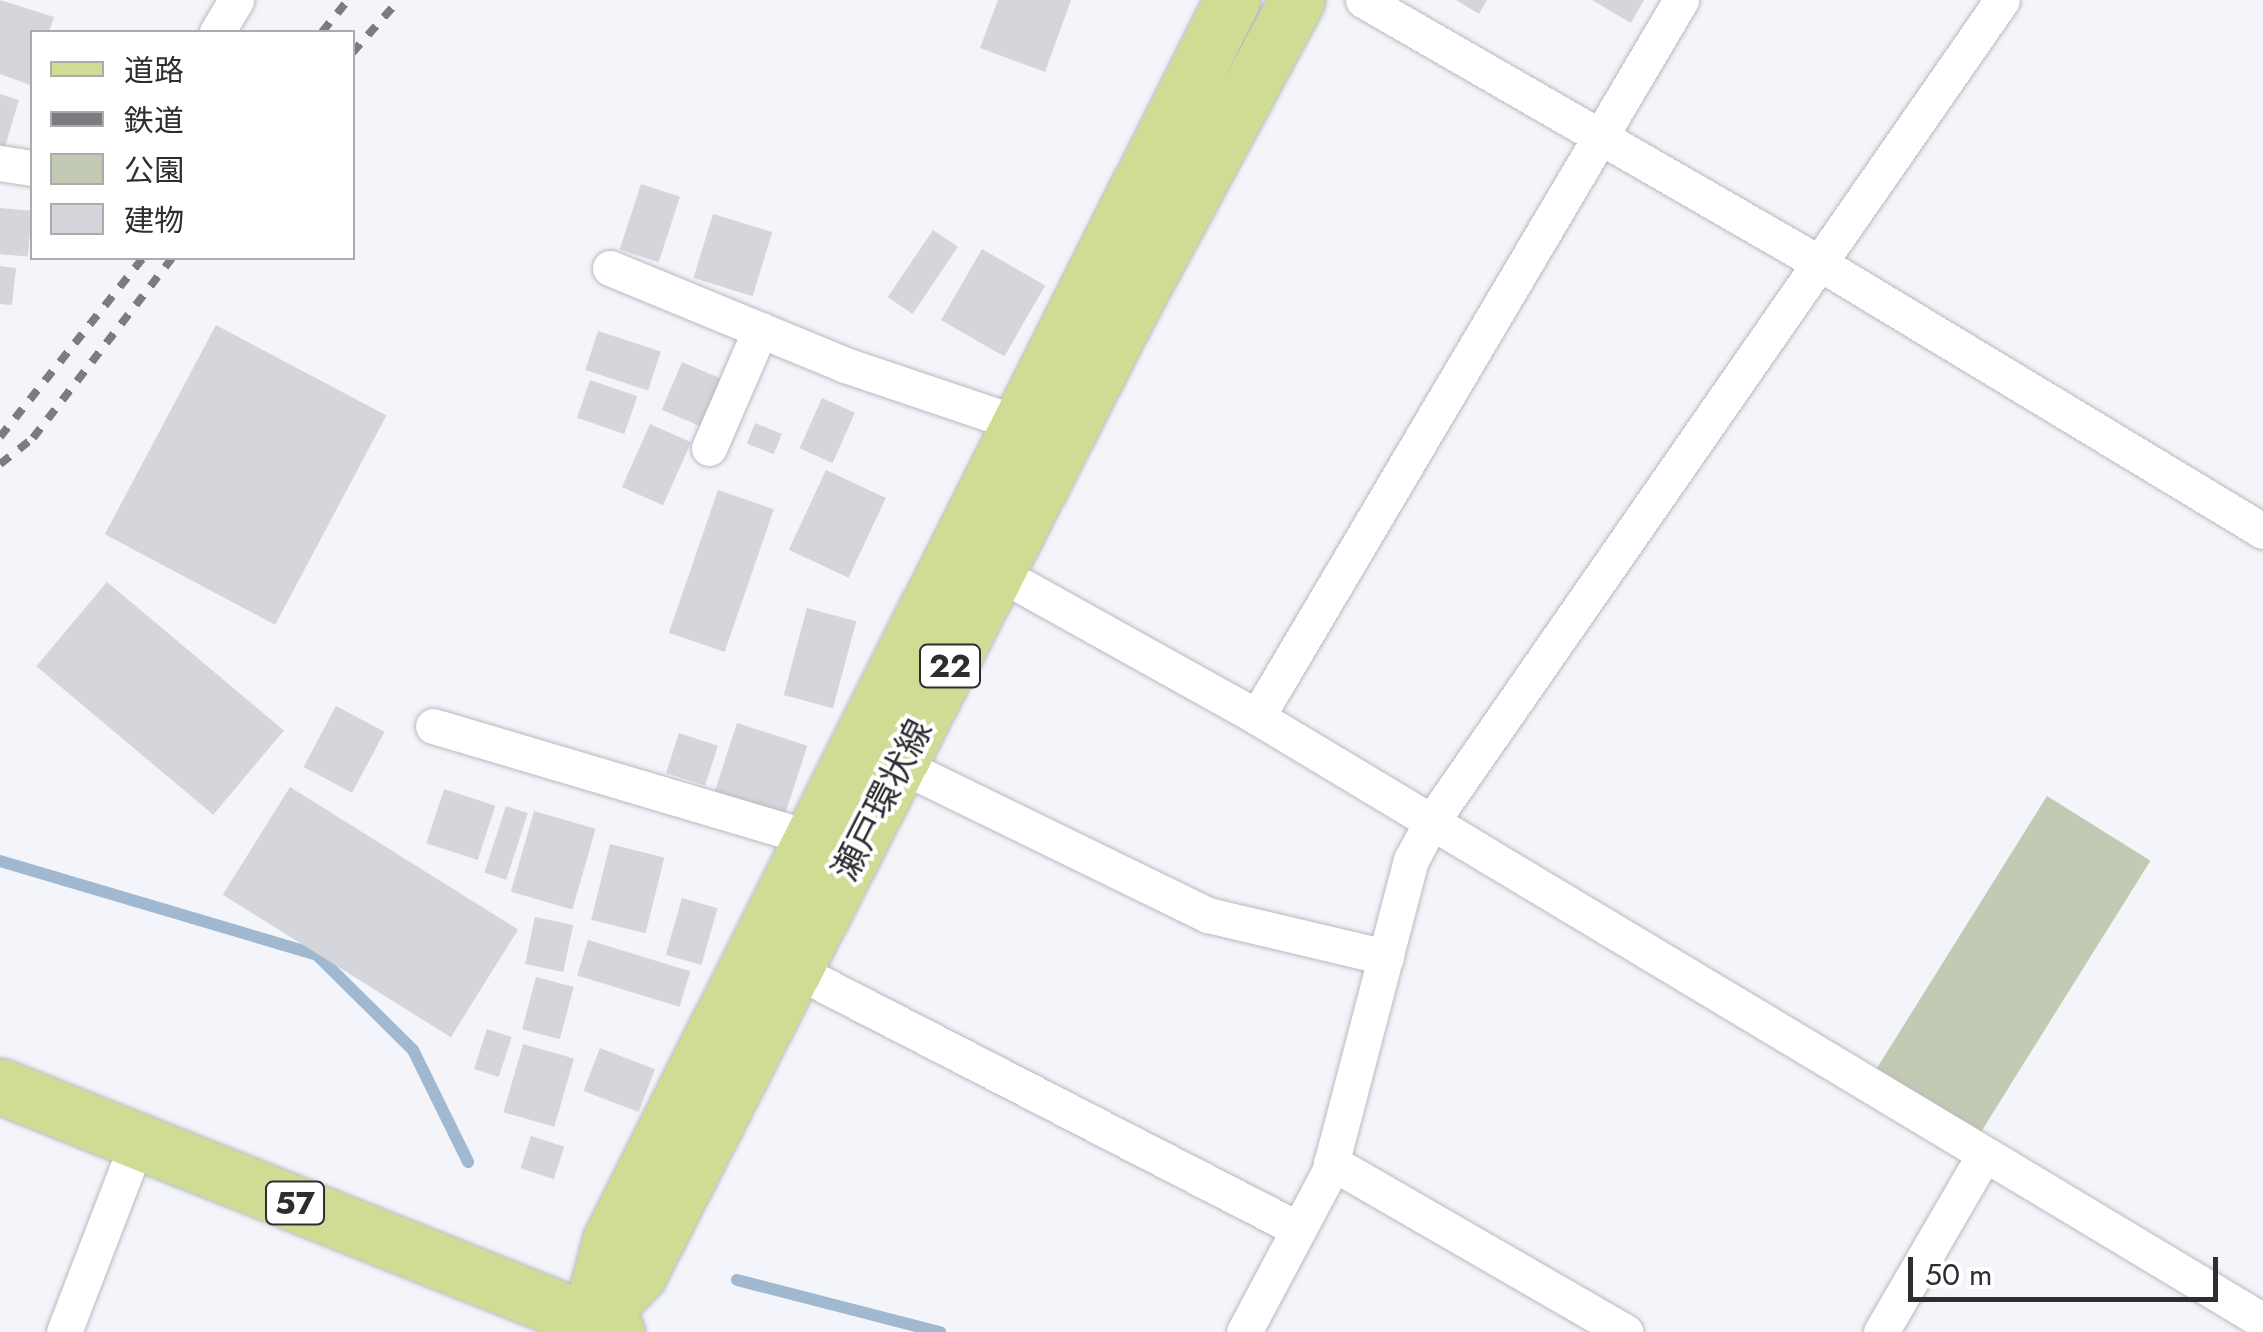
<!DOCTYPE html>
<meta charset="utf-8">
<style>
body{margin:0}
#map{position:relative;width:2263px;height:1332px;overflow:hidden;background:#f3f5fa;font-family:Jost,"Noto Sans JP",sans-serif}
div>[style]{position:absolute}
.green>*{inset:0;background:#c3cab3;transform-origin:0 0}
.stream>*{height:12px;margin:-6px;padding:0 6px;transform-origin:6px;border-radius:6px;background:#a1b9d0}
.building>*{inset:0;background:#d4d6db;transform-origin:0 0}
.roads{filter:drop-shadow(0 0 2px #b8babf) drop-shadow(0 0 2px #b8babf)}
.street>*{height:35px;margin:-17.5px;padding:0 17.5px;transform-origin:17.5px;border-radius:17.5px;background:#fff}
.primary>*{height:55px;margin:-27.5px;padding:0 27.5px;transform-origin:27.5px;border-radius:27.5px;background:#cfdc94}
.rail>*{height:8px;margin-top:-4px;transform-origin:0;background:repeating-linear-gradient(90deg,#7a7c7f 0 12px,transparent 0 24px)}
span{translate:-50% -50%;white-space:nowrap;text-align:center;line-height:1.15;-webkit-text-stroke:8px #fff;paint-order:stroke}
.shield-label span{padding:2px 8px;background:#fff;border:2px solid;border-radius:8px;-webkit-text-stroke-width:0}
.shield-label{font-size:32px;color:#2d2e30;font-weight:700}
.street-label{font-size:35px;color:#2d2e30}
.legend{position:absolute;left:30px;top:30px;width:325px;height:230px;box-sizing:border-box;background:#fff;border:2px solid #ababac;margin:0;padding:12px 18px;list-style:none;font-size:30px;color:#2d2e30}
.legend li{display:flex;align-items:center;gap:20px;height:50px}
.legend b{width:50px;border:2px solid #ababac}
.scale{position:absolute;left:1908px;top:1257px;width:310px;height:45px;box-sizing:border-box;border:5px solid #2d2e30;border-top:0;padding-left:12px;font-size:30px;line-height:35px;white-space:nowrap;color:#2d2e30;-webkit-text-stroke:8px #fff;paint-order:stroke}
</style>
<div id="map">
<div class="green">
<div style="left:2047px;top:796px;width:122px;height:324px;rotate:32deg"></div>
</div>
<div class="stream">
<div style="left:0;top:861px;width:331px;rotate:16.5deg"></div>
<div style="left:317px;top:955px;width:135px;rotate:44.7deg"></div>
<div style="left:413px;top:1050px;width:125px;rotate:63.8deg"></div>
<div style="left:737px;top:1280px;width:210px;rotate:14.4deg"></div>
</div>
<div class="building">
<div style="clip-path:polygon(0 0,54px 17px,49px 32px,32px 32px,30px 85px,0 74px)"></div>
<div style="clip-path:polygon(998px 0,1071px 0,1045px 72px,980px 48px)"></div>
<div style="clip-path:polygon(1456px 0,1487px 0,1479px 14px)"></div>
<div style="clip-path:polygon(1592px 0,1644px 0,1631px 23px)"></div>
<div style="clip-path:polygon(0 94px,19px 100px,1px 160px,0 160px)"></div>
<div style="left:641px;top:184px;width:41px;height:69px;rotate:18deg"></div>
<div style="left:0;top:208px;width:32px;height:46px;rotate:5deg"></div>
<div style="left:713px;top:214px;width:62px;height:67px;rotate:17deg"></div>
<div style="left:933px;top:230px;width:30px;height:81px;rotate:34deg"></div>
<div style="left:982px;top:249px;width:73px;height:82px;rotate:30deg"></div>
<div style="clip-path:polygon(0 266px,16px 268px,12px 305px,0 304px)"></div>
<div style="left:216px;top:325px;width:193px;height:237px;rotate:28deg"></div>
<div style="left:598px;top:331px;width:66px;height:41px;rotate:18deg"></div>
<div style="left:682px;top:362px;width:49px;height:52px;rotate:23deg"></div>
<div style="left:590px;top:380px;width:50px;height:40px;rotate:19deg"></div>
<div style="left:822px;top:398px;width:36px;height:55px;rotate:24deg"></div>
<div style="left:755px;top:423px;width:29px;height:22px;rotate:22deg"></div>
<div style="left:650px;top:424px;width:45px;height:69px;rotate:24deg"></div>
<div style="left:826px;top:470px;width:66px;height:88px;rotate:25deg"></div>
<div style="left:718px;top:490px;width:59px;height:151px;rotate:19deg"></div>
<div style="left:107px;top:582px;width:231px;height:110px;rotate:40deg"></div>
<div style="left:807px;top:608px;width:51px;height:90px;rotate:15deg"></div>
<div style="left:336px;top:706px;width:55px;height:69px;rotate:28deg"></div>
<div style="left:737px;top:723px;width:74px;height:77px;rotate:18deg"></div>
<div style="left:679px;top:733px;width:41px;height:42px;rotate:18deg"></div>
<div style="left:290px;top:787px;width:269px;height:127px;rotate:32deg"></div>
<div style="left:444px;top:789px;width:54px;height:57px;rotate:18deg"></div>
<div style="left:506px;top:806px;width:23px;height:70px;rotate:18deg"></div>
<div style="left:534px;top:811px;width:64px;height:84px;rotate:16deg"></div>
<div style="left:610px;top:844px;width:56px;height:78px;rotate:14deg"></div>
<div style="left:682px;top:898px;width:37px;height:59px;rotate:16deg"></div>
<div style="left:535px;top:917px;width:39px;height:48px;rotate:12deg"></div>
<div style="left:588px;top:940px;width:107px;height:37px;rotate:17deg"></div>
<div style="left:536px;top:977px;width:39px;height:54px;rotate:15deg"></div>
<div style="left:487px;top:1029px;width:26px;height:42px;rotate:18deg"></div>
<div style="left:523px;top:1044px;width:53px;height:71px;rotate:16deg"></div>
<div style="left:600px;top:1048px;width:59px;height:46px;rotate:21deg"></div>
<div style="left:531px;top:1136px;width:35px;height:34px;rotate:18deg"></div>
</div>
<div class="roads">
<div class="street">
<div style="left:1363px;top:0;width:529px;rotate:29.96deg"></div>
<div style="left:1821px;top:264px;width:516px;rotate:31.14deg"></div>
<div style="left:217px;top:32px;width:37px;rotate:-59deg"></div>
<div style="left:0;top:163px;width:32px;rotate:9deg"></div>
<div style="left:610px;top:268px;width:254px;rotate:22.4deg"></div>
<div style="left:845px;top:365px;width:188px;rotate:18.6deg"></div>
<div style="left:709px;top:448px;width:129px;rotate:-66.6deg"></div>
<div style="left:997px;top:572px;width:298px;rotate:29.1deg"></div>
<div style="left:1257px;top:717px;width:1173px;rotate:30.98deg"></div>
<div style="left:1257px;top:717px;width:833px;rotate:-59.4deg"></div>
<div style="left:433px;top:726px;width:395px;rotate:16.5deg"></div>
<div style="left:900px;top:765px;width:343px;rotate:26deg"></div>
<div style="left:1208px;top:915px;width:183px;rotate:13.3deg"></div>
<div style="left:795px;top:970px;width:566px;rotate:27.24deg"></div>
<div style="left:1331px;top:1162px;width:340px;rotate:30deg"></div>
<div style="left:64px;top:1332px;width:206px;rotate:-68.9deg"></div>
<div style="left:1244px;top:1332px;width:181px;rotate:-62deg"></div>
<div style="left:1329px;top:1172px;width:323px;rotate:-75.3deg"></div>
<div style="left:1411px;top:860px;width:44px;rotate:-61.7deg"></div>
<div style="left:1432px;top:821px;width:999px;rotate:-55.23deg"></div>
<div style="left:1881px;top:1332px;width:205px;rotate:-59.8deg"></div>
</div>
<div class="primary">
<div style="left:0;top:1086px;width:664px;rotate:21.74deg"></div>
<div style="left:589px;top:1321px;width:83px;rotate:-75.3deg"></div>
<div style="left:610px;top:1241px;width:1388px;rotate:-63.38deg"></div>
<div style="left:583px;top:1332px;width:81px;rotate:-46deg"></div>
<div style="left:639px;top:1274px;width:1082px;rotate:-63.01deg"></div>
<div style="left:1130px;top:310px;width:352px;rotate:-61.7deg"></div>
</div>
</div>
<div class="rail">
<div style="left:322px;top:32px;width:41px;rotate:-50.9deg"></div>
<div style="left:352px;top:53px;width:71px;rotate:-48.4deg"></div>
<div style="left:0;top:437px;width:229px;rotate:-51.4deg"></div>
<div style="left:0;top:464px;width:42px;rotate:-38.2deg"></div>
<div style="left:33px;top:438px;width:227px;rotate:-52.3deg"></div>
</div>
<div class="shield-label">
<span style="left:950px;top:666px">22</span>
<span style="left:295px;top:1203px">57</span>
</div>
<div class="street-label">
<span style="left:882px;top:800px;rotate:-63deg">瀬戸環状線</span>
</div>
<ul class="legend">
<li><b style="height:12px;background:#cfdc94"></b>道路</li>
<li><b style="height:12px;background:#7a7c7f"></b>鉄道</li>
<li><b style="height:28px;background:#c3cab3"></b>公園</li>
<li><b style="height:28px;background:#d4d6db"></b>建物</li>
</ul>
<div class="scale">50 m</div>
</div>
